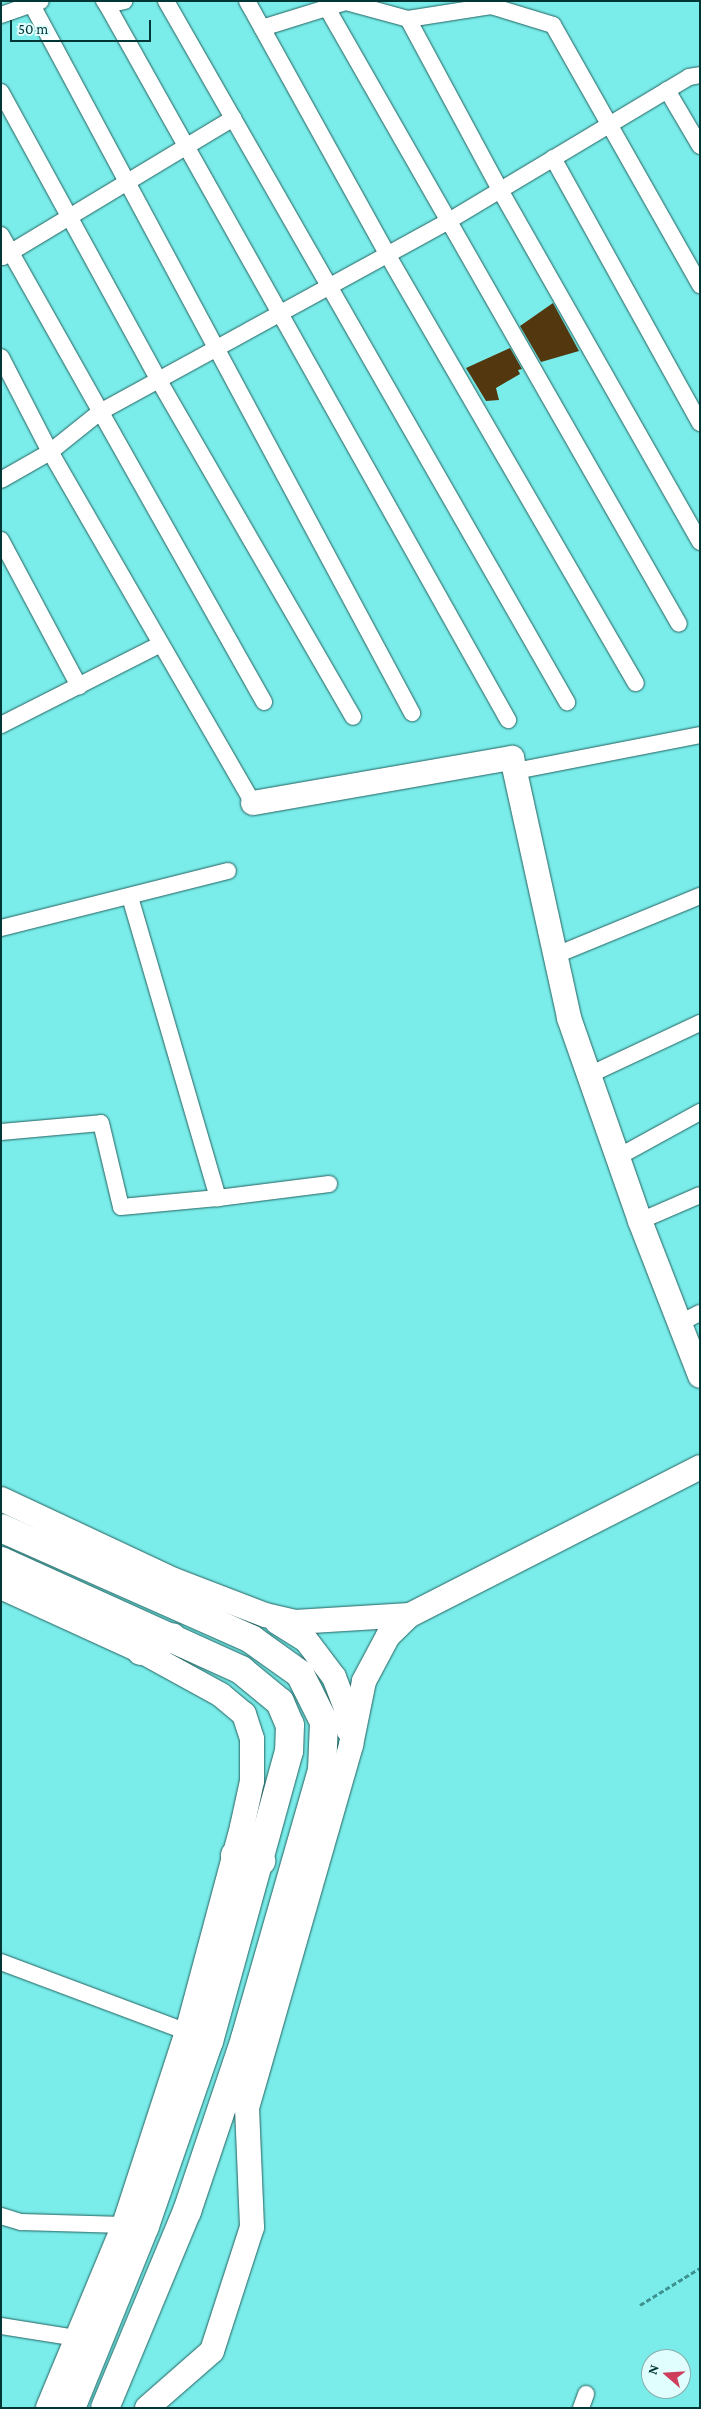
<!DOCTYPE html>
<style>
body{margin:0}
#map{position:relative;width:701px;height:2409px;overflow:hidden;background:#7aece9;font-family:"Crimson Pro",serif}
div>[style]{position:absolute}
.building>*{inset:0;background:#53370e}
.path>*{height:3px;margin-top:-1.5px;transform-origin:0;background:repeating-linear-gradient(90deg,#3e9391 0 5px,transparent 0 7.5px)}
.roads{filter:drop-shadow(0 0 1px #246261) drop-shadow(0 0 1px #246261)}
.street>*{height:16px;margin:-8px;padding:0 8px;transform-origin:8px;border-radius:8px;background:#fff}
.secondary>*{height:24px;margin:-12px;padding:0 12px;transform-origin:12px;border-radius:12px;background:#fff}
.highway>*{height:28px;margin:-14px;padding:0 14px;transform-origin:14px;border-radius:14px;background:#fff}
span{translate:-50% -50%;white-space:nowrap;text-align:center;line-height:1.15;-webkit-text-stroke:5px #e0fefd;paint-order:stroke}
.frame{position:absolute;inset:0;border:2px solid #003636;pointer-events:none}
.north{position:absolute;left:641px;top:2349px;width:50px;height:50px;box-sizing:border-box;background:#e0fefd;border:1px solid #86aead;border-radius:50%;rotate:289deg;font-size:14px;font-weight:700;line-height:20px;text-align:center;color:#003636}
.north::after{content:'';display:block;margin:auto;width:18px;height:22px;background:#ce3e5b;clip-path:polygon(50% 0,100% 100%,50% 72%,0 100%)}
.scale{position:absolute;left:10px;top:20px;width:141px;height:22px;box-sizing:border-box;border:2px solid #003636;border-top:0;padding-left:6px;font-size:15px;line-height:18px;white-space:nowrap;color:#003636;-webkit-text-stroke:4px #e0fefd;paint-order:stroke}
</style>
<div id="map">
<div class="building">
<div style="clip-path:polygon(553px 303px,579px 351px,541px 362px,520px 326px)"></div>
<div style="clip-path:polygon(510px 348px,522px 369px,518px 370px,520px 374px,496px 388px,499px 400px,486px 401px,466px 368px)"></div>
</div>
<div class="path">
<div style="left:640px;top:2305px;width:70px;rotate:-31.7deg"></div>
</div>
<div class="roads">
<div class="street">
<div style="left:104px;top:1px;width:5px;rotate:53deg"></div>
<div style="left:107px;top:5px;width:18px;rotate:-13deg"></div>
<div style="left:166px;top:1px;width:808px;rotate:60.23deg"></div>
<div style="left:247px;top:1px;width:289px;rotate:61deg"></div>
<div style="left:387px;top:254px;width:496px;rotate:59.9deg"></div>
<div style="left:31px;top:3px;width:806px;rotate:61.78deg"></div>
<div style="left:107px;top:5px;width:820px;rotate:60.71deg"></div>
<div style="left:327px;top:8px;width:709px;rotate:60.26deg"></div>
<div style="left:1px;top:15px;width:42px;rotate:-19.3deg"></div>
<div style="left:408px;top:19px;width:194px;rotate:61.7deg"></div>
<div style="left:500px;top:190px;width:405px;rotate:60.4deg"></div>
<div style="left:262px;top:28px;width:88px;rotate:-17.2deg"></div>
<div style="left:346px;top:2px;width:64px;rotate:15.3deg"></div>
<div style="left:408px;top:19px;width:84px;rotate:-8.9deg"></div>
<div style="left:491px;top:6px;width:65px;rotate:17deg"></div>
<div style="left:553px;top:25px;width:299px;rotate:60.5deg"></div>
<div style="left:667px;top:90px;width:65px;rotate:59.5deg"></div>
<div style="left:1px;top:92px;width:327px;rotate:61.3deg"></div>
<div style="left:158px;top:379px;width:390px;rotate:60deg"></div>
<div style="left:553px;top:158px;width:303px;rotate:61deg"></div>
<div style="left:1px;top:235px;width:536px;rotate:60.61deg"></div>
<div style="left:3px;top:257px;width:269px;rotate:-31.1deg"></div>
<div style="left:1px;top:357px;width:107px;rotate:62.7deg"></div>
<div style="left:50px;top:452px;width:56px;rotate:150.3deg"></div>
<div style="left:1px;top:540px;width:166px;rotate:61.9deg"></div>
<div style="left:1px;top:725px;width:179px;rotate:-26.9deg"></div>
<div style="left:515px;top:771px;width:188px;rotate:-11deg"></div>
<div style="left:253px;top:803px;width:405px;rotate:-120deg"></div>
<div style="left:50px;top:452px;width:64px;rotate:-38.7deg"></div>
<div style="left:100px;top:412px;width:396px;rotate:-28.7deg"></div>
<div style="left:447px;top:222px;width:282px;rotate:-30.9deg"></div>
<div style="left:689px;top:77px;width:11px;rotate:-10deg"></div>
<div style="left:130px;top:897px;width:314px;rotate:73.7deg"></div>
<div style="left:218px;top:1198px;width:112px;rotate:-7.2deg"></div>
<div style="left:1px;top:928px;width:234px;rotate:-14.1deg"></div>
<div style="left:556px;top:955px;width:156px;rotate:-22.3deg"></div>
<div style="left:589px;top:1075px;width:123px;rotate:-25.1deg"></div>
<div style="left:1px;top:1132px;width:100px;rotate:-5.1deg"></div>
<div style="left:101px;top:1123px;width:86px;rotate:76.6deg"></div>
<div style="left:121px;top:1207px;width:97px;rotate:-5.3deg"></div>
<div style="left:618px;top:1157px;width:94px;rotate:-28.8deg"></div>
<div style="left:640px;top:1221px;width:65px;rotate:-23.4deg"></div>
<div style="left:680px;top:1323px;width:22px;rotate:-27deg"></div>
<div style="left:1px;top:1962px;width:199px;rotate:20.6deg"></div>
<div style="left:1px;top:2216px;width:21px;rotate:17deg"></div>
<div style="left:21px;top:2222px;width:103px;rotate:1.7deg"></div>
<div style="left:1px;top:2326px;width:77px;rotate:9deg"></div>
<div style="left:581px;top:2408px;width:15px;rotate:-70deg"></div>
</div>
<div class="secondary">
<div style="left:253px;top:803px;width:263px;rotate:-9.9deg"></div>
<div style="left:512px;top:758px;width:266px;rotate:77.6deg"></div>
<div style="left:569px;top:1018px;width:215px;rotate:70.7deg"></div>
<div style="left:640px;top:1221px;width:166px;rotate:68.8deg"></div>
<div style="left:1px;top:1499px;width:191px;rotate:25.1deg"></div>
<div style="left:174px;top:1580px;width:97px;rotate:21deg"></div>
<div style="left:265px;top:1615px;width:31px;rotate:13deg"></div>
<div style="left:295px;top:1622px;width:115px;rotate:-3.5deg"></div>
<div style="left:1px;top:1587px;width:154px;rotate:24.6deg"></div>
<div style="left:141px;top:1651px;width:91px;rotate:28.8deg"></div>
<div style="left:221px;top:1695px;width:30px;rotate:40deg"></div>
<div style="left:244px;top:1714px;width:26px;rotate:72deg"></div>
<div style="left:252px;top:1739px;width:42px;rotate:90deg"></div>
<div style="left:252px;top:1781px;width:47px;rotate:102.3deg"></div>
<div style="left:242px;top:1827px;width:212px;rotate:105deg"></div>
<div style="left:187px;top:2032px;width:203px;rotate:108.1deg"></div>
<div style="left:124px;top:2225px;width:198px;rotate:112.6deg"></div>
<div style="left:277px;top:1622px;width:34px;rotate:32deg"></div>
<div style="left:306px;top:1640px;width:46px;rotate:52.9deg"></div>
<div style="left:334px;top:1677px;width:33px;rotate:69deg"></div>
<div style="left:346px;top:1708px;width:23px;rotate:83deg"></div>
<div style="left:147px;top:2408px;width:86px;rotate:-41.2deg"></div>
<div style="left:212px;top:2351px;width:130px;rotate:-72.1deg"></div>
<div style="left:252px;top:2227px;width:119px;rotate:-92.4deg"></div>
<div style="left:247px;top:2108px;width:378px;rotate:-74deg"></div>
<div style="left:351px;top:1745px;width:65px;rotate:-78.5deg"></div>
<div style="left:364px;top:1681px;width:51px;rotate:-61.9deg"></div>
<div style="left:388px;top:1636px;width:30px;rotate:-44deg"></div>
<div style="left:410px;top:1615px;width:326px;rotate:-27deg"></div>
</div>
<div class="highway">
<div style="left:1px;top:1528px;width:274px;rotate:23.9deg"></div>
<div style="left:251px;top:1639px;width:60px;rotate:35.5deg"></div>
<div style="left:300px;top:1674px;width:54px;rotate:63.4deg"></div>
<div style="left:324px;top:1722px;width:48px;rotate:92.4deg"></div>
<div style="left:322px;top:1770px;width:280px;rotate:106deg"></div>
<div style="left:245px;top:2039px;width:182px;rotate:108.6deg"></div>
<div style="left:187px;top:2211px;width:213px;rotate:112.6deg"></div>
<div style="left:1px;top:1561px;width:264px;rotate:24.4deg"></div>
<div style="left:241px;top:1670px;width:50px;rotate:39.4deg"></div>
<div style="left:280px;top:1702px;width:25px;rotate:67deg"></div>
<div style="left:290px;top:1725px;width:26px;rotate:92deg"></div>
<div style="left:289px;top:1751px;width:301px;rotate:105.4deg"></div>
<div style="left:209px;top:2041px;width:196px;rotate:109.1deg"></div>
<div style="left:145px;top:2226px;width:196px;rotate:112.1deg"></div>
<div style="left:141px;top:1651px;width:34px;rotate:-24deg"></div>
<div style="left:235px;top:1855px;width:27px;rotate:13deg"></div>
</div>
</div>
<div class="frame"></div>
<div class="north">N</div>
<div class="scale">50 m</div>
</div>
